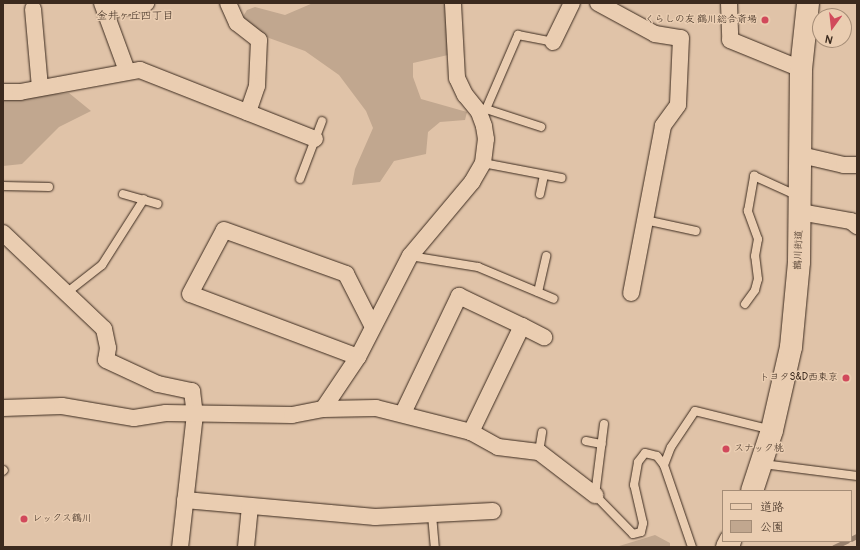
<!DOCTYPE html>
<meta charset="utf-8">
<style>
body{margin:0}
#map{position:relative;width:860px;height:550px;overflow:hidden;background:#e0c3a8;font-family:Pangolin,"Klee One",sans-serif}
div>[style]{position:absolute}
.green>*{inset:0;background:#c1a78f}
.stream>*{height:4.5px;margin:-2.25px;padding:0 2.25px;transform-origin:2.25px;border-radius:2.25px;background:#98806c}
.roads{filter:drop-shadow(0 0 1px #3b2a1e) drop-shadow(0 0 1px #3b2a1e)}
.lane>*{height:8px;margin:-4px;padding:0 4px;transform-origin:4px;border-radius:4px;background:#eacdb1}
.street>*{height:16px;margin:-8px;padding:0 8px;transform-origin:8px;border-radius:8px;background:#eacdb1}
.primary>*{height:22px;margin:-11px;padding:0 11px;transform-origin:11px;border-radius:11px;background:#eacdb1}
.dots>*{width:11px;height:11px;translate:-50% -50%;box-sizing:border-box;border:2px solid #eacdb1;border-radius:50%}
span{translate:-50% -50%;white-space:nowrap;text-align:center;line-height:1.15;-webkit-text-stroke:3px #eacdb1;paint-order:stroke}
.poi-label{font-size:10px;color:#3b2a1e}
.right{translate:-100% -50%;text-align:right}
.left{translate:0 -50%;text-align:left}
.street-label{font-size:10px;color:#3b2a1e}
.neighbourhood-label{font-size:11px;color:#3b2a1e}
.frame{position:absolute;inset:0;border:4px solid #3b2a1e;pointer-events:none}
.legend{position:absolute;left:722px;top:490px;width:130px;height:52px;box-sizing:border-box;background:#eacdb1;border:1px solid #a48c76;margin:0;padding:5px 7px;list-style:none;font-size:12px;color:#3b2a1e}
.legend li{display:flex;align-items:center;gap:8px;height:20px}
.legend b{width:20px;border:1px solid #a48c76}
.north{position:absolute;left:812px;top:8px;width:40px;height:40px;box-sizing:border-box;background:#eacdb1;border:1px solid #a48c76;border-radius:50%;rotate:195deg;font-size:11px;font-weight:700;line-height:16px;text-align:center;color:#3b2a1e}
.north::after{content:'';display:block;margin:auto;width:14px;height:18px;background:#d1495b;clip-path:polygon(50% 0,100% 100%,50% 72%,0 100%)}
</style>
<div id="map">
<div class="green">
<div style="clip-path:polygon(313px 3px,445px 3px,448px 55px,413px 63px,413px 77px,421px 99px,467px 112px,465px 120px,440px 122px,428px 132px,426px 154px,394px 161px,380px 182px,352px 185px,355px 169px,373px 128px,366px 111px,339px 75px,305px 51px,269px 38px,242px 18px,247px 10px,255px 7px,285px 15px)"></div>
<div style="clip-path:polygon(69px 93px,91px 111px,59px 127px,22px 164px,3px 166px,3px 98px)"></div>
<div style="clip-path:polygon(655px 535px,670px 543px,670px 547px,616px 547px)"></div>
</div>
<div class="stream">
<div style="left:851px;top:539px;width:7px;rotate:-27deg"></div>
<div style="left:834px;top:547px;width:14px;rotate:-25deg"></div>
</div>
<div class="roads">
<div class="lane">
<div style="left:486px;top:109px;width:58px;rotate:18.1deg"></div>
<div style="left:479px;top:112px;width:8px;rotate:-23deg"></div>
<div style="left:486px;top:109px;width:81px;rotate:-66.6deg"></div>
<div style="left:518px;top:35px;width:36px;rotate:11deg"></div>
<div style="left:483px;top:163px;width:80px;rotate:10.8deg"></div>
<div style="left:300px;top:179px;width:62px;rotate:-69.2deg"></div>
<div style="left:3px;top:186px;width:46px;rotate:1.2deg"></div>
<div style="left:123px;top:194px;width:36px;rotate:16deg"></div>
<div style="left:540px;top:194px;width:19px;rotate:-78deg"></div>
<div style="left:645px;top:220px;width:52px;rotate:12.2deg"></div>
<div style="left:410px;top:256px;width:69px;rotate:9.2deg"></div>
<div style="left:478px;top:267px;width:82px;rotate:22.8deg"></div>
<div style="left:538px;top:292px;width:37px;rotate:-77deg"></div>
<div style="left:65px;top:294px;width:47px;rotate:-38.1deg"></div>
<div style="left:102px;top:265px;width:78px;rotate:-57.5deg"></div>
<div style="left:745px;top:304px;width:17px;rotate:-54deg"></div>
<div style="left:755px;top:290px;width:11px;rotate:-75deg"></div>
<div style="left:758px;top:279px;width:23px;rotate:-97deg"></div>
<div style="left:755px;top:256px;width:17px;rotate:-80deg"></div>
<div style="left:758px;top:239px;width:30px;rotate:-110deg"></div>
<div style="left:748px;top:211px;width:36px;rotate:-80deg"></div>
<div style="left:754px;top:176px;width:48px;rotate:24.4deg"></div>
<div style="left:604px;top:424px;width:72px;rotate:97.2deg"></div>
<div style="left:595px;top:495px;width:54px;rotate:45.7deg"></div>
<div style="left:633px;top:534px;width:8px;rotate:-14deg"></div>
<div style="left:641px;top:532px;width:9px;rotate:-77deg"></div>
<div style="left:643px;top:523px;width:39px;rotate:-103deg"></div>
<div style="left:634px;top:485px;width:23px;rotate:-80deg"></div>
<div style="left:638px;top:462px;width:11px;rotate:-52deg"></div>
<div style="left:645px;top:453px;width:12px;rotate:14deg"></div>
<div style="left:657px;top:456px;width:11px;rotate:52deg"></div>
<div style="left:586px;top:441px;width:16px;rotate:11deg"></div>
<div style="left:539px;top:452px;width:20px;rotate:-81deg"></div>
<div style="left:763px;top:464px;width:95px;rotate:7.3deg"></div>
<div style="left:3px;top:471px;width:1px;rotate:-45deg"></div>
<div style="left:432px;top:515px;width:32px;rotate:85deg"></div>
<div style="left:692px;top:547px;width:87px;rotate:-108.9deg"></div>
<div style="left:664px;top:465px;width:19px;rotate:-69deg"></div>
<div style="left:671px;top:447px;width:43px;rotate:-56.3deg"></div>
<div style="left:695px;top:411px;width:79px;rotate:13.9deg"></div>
</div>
<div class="street">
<div style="left:102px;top:3px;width:72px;rotate:69.8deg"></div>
<div style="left:228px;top:3px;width:22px;rotate:66deg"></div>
<div style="left:237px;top:23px;width:28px;rotate:38deg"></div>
<div style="left:259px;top:40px;width:46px;rotate:92.5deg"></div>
<div style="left:257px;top:86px;width:28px;rotate:109deg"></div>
<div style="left:598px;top:3px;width:65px;rotate:28.5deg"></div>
<div style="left:655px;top:34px;width:26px;rotate:9deg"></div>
<div style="left:681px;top:38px;width:67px;rotate:92.6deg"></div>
<div style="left:678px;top:105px;width:26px;rotate:126deg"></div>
<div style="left:663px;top:126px;width:170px;rotate:100.8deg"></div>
<div style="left:729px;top:3px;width:37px;rotate:88deg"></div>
<div style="left:730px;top:40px;width:77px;rotate:22.2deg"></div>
<div style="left:33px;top:9px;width:79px;rotate:84.9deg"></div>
<div style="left:105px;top:11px;width:42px;rotate:-11deg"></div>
<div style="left:553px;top:42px;width:43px;rotate:-64deg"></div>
<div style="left:3px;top:92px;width:17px"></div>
<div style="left:20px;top:92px;width:122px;rotate:-10.4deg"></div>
<div style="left:140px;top:70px;width:188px;rotate:21.5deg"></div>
<div style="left:801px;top:155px;width:44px;rotate:13.1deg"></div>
<div style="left:844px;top:165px;width:13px"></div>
<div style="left:800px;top:212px;width:52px;rotate:10deg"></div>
<div style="left:851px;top:221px;width:8px;rotate:40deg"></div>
<div style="left:3px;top:233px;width:139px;rotate:43.5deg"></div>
<div style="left:104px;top:329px;width:19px;rotate:78deg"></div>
<div style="left:108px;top:348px;width:12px;rotate:99deg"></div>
<div style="left:106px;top:360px;width:57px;rotate:24.8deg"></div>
<div style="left:158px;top:384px;width:35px;rotate:12deg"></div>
<div style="left:192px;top:391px;width:23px;rotate:83deg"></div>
<div style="left:195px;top:414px;width:134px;rotate:96.4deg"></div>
<div style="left:522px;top:326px;width:25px;rotate:27deg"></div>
<div style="left:358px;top:357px;width:179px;rotate:-159.4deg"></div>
<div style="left:190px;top:294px;width:72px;rotate:-62deg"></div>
<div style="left:224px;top:230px;width:130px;rotate:19.8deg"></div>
<div style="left:346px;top:274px;width:59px;rotate:63deg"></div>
<div style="left:3px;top:408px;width:59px;rotate:-1.9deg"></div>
<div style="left:62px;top:406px;width:73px;rotate:9.5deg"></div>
<div style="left:134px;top:418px;width:32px;rotate:-9deg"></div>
<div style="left:166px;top:413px;width:126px;rotate:0.9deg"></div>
<div style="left:292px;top:415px;width:32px;rotate:-11deg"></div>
<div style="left:323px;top:409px;width:53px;rotate:-1.1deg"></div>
<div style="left:376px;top:408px;width:98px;rotate:14.2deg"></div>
<div style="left:471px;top:432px;width:31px;rotate:29deg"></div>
<div style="left:498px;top:447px;width:41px;rotate:7deg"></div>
<div style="left:539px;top:452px;width:71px;rotate:37.5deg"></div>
<div style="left:323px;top:409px;width:63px;rotate:-56.1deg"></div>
<div style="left:358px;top:357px;width:114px;rotate:-62.8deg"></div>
<div style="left:410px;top:256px;width:97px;rotate:-50deg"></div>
<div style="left:472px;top:182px;width:22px;rotate:-60deg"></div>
<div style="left:483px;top:163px;width:24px;rotate:-83deg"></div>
<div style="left:486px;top:139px;width:13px;rotate:-99deg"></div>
<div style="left:484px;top:126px;width:15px;rotate:-110deg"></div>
<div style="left:479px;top:112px;width:22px;rotate:-129deg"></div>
<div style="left:465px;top:95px;width:19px;rotate:-115deg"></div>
<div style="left:457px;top:78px;width:75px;rotate:-93.1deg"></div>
<div style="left:403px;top:413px;width:130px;rotate:-64.4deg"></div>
<div style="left:459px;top:296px;width:70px;rotate:25.5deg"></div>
<div style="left:522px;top:326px;width:118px;rotate:115.7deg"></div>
<div style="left:185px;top:500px;width:191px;rotate:5.1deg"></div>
<div style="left:375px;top:517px;width:118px;rotate:-2.9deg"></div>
<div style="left:246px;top:547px;width:41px;rotate:-84.4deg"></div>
</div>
<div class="primary">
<div style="left:752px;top:491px;width:64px;rotate:-71.8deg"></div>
<div style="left:772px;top:430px;width:85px;rotate:-77.1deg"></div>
<div style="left:791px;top:347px;width:85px;rotate:-84.6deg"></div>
<div style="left:799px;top:262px;width:193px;rotate:-89.4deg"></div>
<div style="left:801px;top:69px;width:66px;rotate:-83.9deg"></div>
<div style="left:727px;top:547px;width:7px;rotate:-63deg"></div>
</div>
</div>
<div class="dots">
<div style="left:765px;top:20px;background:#d1495b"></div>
<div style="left:846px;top:378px;background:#d1495b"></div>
<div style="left:726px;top:449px;background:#d1495b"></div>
<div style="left:24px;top:519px;background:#d1495b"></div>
</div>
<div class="poi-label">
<span class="right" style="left:757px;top:20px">くらしの友 鶴川総合斎場</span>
<span class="right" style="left:838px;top:378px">トヨタS&amp;D西東京</span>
<span class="left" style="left:734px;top:449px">スナック桃</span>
<span class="left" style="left:32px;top:519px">レックス鶴川</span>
</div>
<div class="street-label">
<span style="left:799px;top:250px;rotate:-88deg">鶴川街道</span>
</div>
<div class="neighbourhood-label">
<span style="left:135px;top:16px">金井ヶ丘四丁目</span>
</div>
<div class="frame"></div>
<ul class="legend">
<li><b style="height:5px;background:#eacdb1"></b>道路</li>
<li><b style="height:11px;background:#c1a78f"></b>公園</li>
</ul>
<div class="north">N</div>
</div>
